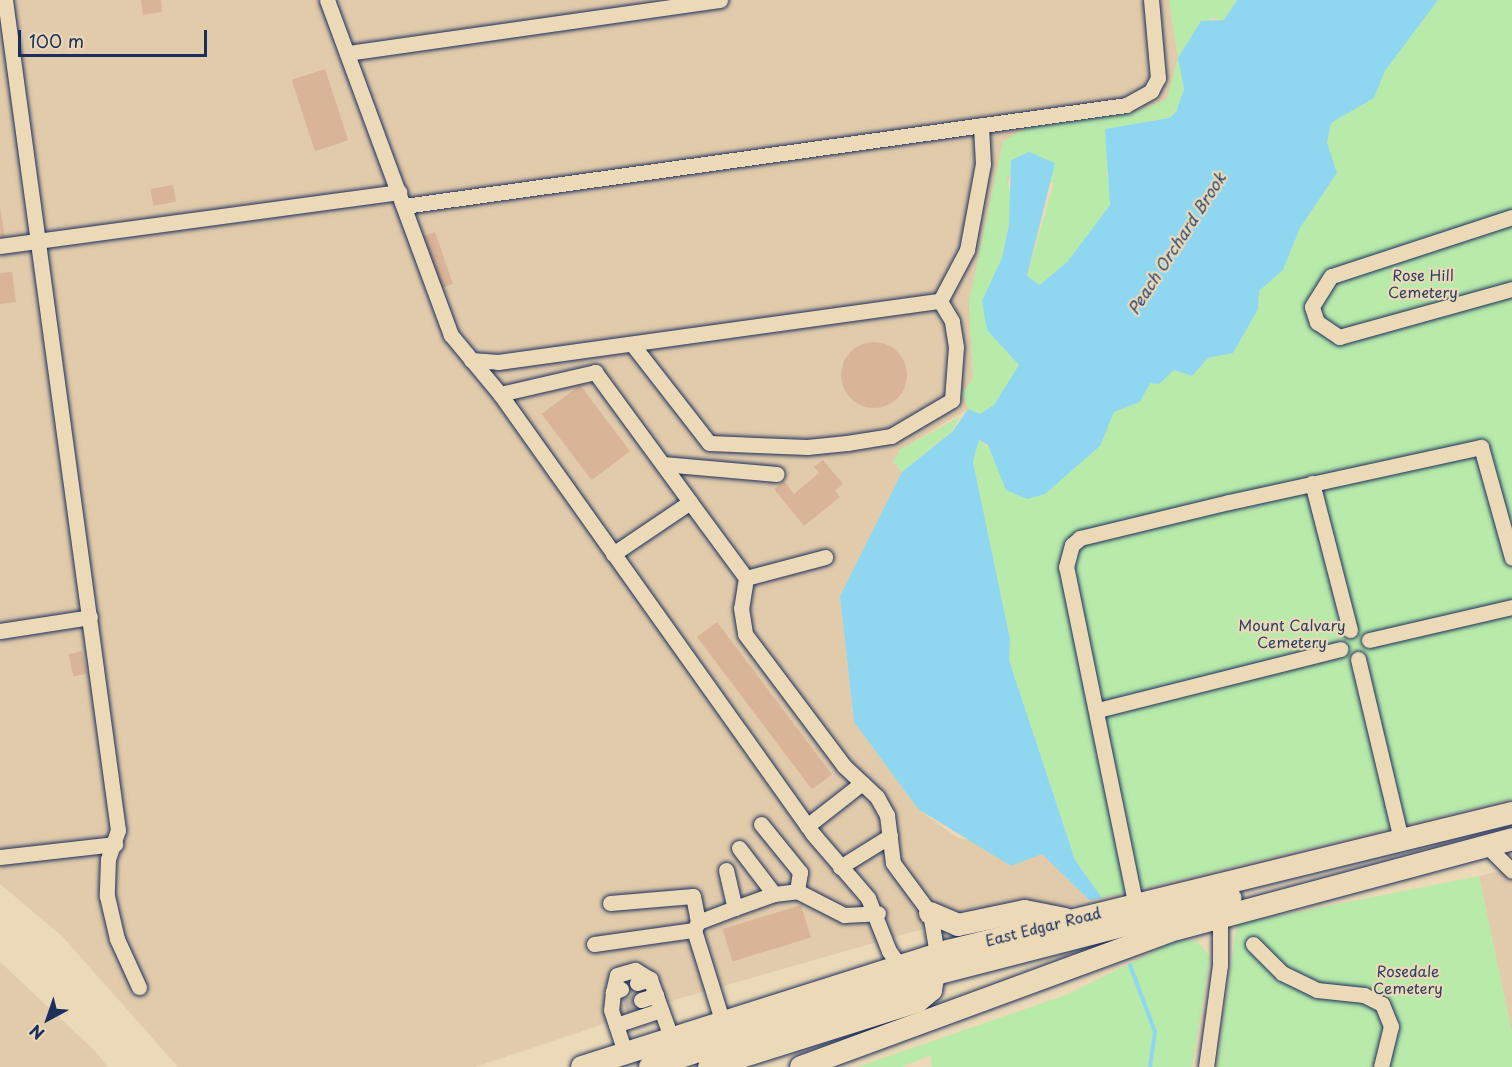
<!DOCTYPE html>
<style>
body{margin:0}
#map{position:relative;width:1512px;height:1067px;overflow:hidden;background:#ebd9b7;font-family:"Playpen Sans",sans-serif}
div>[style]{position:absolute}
.built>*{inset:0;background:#e2cbab}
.green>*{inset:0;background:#b8eaaa}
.water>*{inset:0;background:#8fd7f1}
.stream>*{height:4px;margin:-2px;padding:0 2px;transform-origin:2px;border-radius:2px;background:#8fd7f1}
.building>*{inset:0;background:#dab496;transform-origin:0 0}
.round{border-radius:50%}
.minor-tunnel>*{height:15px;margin-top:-7.5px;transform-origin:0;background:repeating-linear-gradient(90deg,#c1b7a5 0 15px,transparent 0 23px)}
.roads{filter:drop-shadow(0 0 2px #1b2f5e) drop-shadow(0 0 2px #1b2f5e)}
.minor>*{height:15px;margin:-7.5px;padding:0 7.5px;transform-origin:7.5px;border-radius:7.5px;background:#ebd9b7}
.highway>*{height:22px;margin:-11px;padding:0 11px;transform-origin:11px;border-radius:11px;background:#ebd9b7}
span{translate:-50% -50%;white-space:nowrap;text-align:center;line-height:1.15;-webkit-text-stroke:4.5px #ebd9b7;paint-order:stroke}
.park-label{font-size:15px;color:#2b4266}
.street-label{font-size:15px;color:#1b2f5e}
.water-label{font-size:16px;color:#2c4874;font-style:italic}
.north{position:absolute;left:18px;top:989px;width:60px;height:60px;-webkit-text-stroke:4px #ebd9b7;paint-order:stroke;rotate:220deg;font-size:16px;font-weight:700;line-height:24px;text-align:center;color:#1b2f5e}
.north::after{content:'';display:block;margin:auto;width:21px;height:27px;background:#1b2f5e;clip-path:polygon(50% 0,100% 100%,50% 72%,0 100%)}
.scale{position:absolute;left:18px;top:30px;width:189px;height:27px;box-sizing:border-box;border:3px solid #1b2f5e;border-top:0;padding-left:8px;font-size:18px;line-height:21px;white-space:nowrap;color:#1b2f5e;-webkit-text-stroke:4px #ebd9b7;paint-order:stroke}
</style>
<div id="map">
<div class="built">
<div style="clip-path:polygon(0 0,1169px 0,1178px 58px,1167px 99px,1133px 113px,1029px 126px,982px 249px,969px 301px,973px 378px,963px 393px,968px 409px,900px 450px,893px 462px,902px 472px,840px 596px,854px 722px,918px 809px,958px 838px,1042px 854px,1089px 900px,1062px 909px,972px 915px,678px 999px,475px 1067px,178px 1067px,62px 936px,0 884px)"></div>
<div style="clip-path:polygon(1512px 868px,1512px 1033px,1479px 876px)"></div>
<div style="clip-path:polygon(0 962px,95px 1051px,108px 1067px,0 1067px)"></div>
</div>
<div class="green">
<div style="clip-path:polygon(1169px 0,1237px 0,1224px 20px,1211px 18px,1188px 42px,1182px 102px,1169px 118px,1148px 121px,1106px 172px,1113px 187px,1110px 205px,1068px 261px,1040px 285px,1027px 276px,1054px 183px,1007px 176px,1012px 207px,1002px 258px,1009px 355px,1019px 365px,994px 406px,980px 414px,968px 409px,963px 393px,973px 378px,969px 301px,1003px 141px,1029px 126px,1133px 113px,1167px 99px,1178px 58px)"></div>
<div style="clip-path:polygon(1438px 0,1512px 0,1512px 799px,1102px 898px,1075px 860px,1009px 660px,1010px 639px,973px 462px,979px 440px,1045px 494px,1100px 446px,1114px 412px,1140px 402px,1150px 382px,1159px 384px,1174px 370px,1192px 376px,1208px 358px,1233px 353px,1258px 309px,1259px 291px,1283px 270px,1300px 228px,1337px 173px,1327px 143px,1331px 123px,1374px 98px,1385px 71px)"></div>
<div style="clip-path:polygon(959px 417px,953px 430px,902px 472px,893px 462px,900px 450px)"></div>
<div style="clip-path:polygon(1479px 876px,1512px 1033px,1512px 1067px,1217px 1067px,1237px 924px)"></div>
<div style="clip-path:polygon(1177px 940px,1197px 941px,1210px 957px,1192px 1067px,932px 1067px,931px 1055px,901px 1067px,857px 1067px,1066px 995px)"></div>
</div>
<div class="water">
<div style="clip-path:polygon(1237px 0,1438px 0,1385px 71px,1374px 98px,1331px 123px,1327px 143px,1337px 173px,1300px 228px,1283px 270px,1259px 291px,1258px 309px,1233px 353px,1208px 358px,1192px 376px,1174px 370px,1159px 384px,1150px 383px,1140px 402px,1114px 412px,1100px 446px,1045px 494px,1027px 499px,1006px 490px,988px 445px,979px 440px,973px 462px,1010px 639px,1009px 660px,1075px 860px,1102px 898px,1089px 900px,1042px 854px,1011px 866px,918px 809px,854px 722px,840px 596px,902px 472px,953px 431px,968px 409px,980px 414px,994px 405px,1019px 365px,987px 330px,982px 301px,1002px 258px,1009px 224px,1011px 160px,1029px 152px,1055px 163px,1027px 276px,1040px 285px,1068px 261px,1110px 205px,1105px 129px,1169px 118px,1176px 112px,1184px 89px,1178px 58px,1201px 21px,1224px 20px)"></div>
</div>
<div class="stream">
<div style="left:1130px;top:965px;width:72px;rotate:69.5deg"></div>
<div style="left:1155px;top:1032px;width:35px;rotate:98deg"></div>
</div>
<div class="building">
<div style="clip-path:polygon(141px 0,161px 0,162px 12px,143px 15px)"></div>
<div style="left:325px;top:69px;width:75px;height:35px;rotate:72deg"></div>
<div style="left:173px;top:185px;width:17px;height:23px;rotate:80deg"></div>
<div style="clip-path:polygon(0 207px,5px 237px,0 237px)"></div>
<div style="left:435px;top:232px;width:55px;height:13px;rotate:71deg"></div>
<div style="clip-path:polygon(12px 272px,16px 302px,0 304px,0 273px)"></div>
<div class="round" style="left:841px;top:342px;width:66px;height:66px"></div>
<div style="left:580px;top:385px;width:83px;height:48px;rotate:53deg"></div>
<div style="clip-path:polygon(823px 460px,843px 484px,835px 491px,840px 497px,804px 526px,774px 489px,784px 481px,794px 494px,819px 473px,814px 467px)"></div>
<div style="left:717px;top:622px;width:191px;height:25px;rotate:53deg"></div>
<div style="left:82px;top:651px;width:23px;height:14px;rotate:77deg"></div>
<div style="left:801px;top:905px;width:34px;height:82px;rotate:73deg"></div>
</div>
<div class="minor-tunnel">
<div style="left:625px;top:1005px;width:17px;rotate:-17deg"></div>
</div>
<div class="roads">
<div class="minor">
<div style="left:5px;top:0;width:838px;rotate:82.25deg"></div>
<div style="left:118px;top:830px;width:31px;rotate:109deg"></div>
<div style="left:108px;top:859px;width:37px;rotate:92deg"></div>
<div style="left:107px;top:896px;width:44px;rotate:76.9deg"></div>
<div style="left:117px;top:939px;width:53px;rotate:65.4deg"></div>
<div style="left:327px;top:0;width:357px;rotate:69.7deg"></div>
<div style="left:451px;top:335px;width:77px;rotate:50.3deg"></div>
<div style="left:500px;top:394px;width:540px;rotate:54.57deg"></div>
<div style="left:813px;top:834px;width:84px;rotate:49.3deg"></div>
<div style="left:868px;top:898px;width:57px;rotate:68.4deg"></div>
<div style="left:889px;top:951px;width:27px;rotate:54deg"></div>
<div style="left:347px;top:53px;width:377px;rotate:-8.1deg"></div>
<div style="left:404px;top:206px;width:729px;rotate:-7.96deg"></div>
<div style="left:1126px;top:105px;width:29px;rotate:-29deg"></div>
<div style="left:1151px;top:91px;width:15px;rotate:-62deg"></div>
<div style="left:1158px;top:78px;width:78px;rotate:-95.1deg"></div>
<div style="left:1512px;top:217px;width:190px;rotate:161.9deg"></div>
<div style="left:1331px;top:276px;width:36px;rotate:122deg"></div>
<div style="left:1312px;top:307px;width:16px;rotate:72deg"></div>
<div style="left:1317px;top:322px;width:27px;rotate:34deg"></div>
<div style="left:1339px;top:337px;width:180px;rotate:-15.5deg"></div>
<div style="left:0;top:246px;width:403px;rotate:-7.7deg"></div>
<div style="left:632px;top:344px;width:125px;rotate:52.1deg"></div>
<div style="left:709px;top:443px;width:98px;rotate:2.3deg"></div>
<div style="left:807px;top:447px;width:40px;rotate:-5.7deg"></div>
<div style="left:847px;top:443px;width:45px;rotate:-9deg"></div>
<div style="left:891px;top:436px;width:71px;rotate:-30.5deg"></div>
<div style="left:952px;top:400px;width:53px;rotate:-85.7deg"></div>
<div style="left:956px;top:347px;width:26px;rotate:-99deg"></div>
<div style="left:952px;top:321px;width:23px;rotate:-121deg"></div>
<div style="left:471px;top:360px;width:27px;rotate:4deg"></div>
<div style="left:498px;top:362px;width:446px;rotate:-7.9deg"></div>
<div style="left:940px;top:301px;width:58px;rotate:-62.1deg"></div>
<div style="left:967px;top:250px;width:87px;rotate:-79.5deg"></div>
<div style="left:983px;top:164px;width:39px;rotate:-93deg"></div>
<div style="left:500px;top:394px;width:98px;rotate:-13deg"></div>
<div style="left:595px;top:372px;width:161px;rotate:53.8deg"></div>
<div style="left:663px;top:464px;width:114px;rotate:5deg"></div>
<div style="left:1312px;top:483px;width:152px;rotate:75.5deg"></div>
<div style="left:613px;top:554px;width:93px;rotate:-34deg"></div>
<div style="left:690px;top:502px;width:94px;rotate:53.6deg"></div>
<div style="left:746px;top:578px;width:30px;rotate:99deg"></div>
<div style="left:741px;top:608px;width:26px;rotate:81deg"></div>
<div style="left:745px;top:634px;width:165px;rotate:53.1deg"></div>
<div style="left:844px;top:766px;width:45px;rotate:43.2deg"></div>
<div style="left:877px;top:797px;width:21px;rotate:61deg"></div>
<div style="left:887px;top:815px;width:48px;rotate:82.9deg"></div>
<div style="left:893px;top:863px;width:62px;rotate:53.5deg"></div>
<div style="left:930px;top:913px;width:42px;rotate:80.3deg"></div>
<div style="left:746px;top:578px;width:82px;rotate:-14.9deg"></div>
<div style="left:0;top:631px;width:91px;rotate:-8.8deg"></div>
<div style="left:1369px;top:640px;width:147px;rotate:-13deg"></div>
<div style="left:1358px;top:659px;width:186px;rotate:76.6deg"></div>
<div style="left:1098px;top:710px;width:250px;rotate:-14.1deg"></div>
<div style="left:761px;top:824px;width:62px;rotate:50.9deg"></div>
<div style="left:800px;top:872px;width:19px;rotate:99deg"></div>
<div style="left:797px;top:891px;width:53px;rotate:27.1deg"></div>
<div style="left:844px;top:915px;width:34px;rotate:-3deg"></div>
<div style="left:807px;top:826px;width:70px;rotate:-38deg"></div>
<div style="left:1487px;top:846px;width:35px;rotate:45deg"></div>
<div style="left:739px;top:848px;width:58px;rotate:52.7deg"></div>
<div style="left:774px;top:894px;width:23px;rotate:-7deg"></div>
<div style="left:0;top:857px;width:116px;rotate:-6.4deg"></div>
<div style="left:840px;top:867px;width:59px;rotate:-31.8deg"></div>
<div style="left:726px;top:870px;width:39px;rotate:77deg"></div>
<div style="left:735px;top:908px;width:41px;rotate:-19.7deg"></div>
<div style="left:1135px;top:902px;width:342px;rotate:-101.6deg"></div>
<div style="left:1066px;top:567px;width:23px;rotate:-75deg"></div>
<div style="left:1072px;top:545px;width:11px;rotate:-41deg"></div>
<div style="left:1080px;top:538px;width:153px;rotate:-13.6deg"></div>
<div style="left:1229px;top:502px;width:258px;rotate:-12.3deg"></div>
<div style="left:1481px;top:447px;width:115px;rotate:74.4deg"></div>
<div style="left:610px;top:903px;width:83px;rotate:-4.8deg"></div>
<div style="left:693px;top:896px;width:26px;rotate:79deg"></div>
<div style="left:594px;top:944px;width:101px;rotate:-8deg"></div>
<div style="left:1253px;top:944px;width:41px;rotate:45deg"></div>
<div style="left:1282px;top:973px;width:39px;rotate:26deg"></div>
<div style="left:1317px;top:990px;width:47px;rotate:6.1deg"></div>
<div style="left:1364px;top:995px;width:20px;rotate:27deg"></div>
<div style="left:1382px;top:1004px;width:24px;rotate:68deg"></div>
<div style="left:1391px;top:1026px;width:42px;rotate:103.7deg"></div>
<div style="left:637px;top:983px;width:14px;rotate:-17deg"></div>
<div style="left:650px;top:979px;width:62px;rotate:70.1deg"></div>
<div style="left:621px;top:989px;width:9px;rotate:159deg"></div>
<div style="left:613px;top:992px;width:18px;rotate:96deg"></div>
<div style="left:611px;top:1010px;width:44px;rotate:71.6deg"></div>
<div style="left:613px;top:992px;width:17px;rotate:-77deg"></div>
<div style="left:617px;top:975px;width:19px;rotate:-16deg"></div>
<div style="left:635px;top:970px;width:17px;rotate:31deg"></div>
<div style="left:641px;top:1000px;width:16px;rotate:-18deg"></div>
<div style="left:722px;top:1020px;width:94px;rotate:-107.3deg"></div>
<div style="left:694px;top:930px;width:9px;rotate:-63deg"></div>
<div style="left:698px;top:922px;width:40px;rotate:-21deg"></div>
<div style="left:616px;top:1025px;width:47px;rotate:-18.4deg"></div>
<div style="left:1206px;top:1067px;width:103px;rotate:-82.2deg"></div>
<div style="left:1220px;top:965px;width:49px;rotate:-90deg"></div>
</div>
<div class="highway">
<div style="left:930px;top:913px;width:30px;rotate:23deg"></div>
<div style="left:958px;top:925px;width:68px;rotate:-11.8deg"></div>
<div style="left:1025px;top:911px;width:41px;rotate:11.3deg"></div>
<div style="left:582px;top:1067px;width:384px;rotate:-17.6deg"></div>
<div style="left:948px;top:951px;width:581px;rotate:-13.75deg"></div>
<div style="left:650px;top:1067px;width:300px;rotate:-18.1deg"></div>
<div style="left:935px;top:974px;width:305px;rotate:-14.4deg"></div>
<div style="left:709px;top:1067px;width:219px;rotate:-17.5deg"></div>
<div style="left:918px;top:1001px;width:17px;rotate:-40deg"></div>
<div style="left:931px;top:990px;width:29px;rotate:-80deg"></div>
<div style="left:801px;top:1067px;width:401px;rotate:-20.2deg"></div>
<div style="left:1177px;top:929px;width:347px;rotate:-15deg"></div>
</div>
</div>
<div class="park-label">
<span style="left:1423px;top:283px">Rose Hill<br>Cemetery</span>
<span style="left:1292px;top:633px">Mount Calvary<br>Cemetery</span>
<span style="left:1408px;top:979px">Rosedale<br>Cemetery</span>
</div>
<div class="street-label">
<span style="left:1043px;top:926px;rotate:-14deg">East Edgar Road</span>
</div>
<div class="water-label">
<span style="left:1176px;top:243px;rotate:-57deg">Peach Orchard Brook</span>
</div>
<div class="north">N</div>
<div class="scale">100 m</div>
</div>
